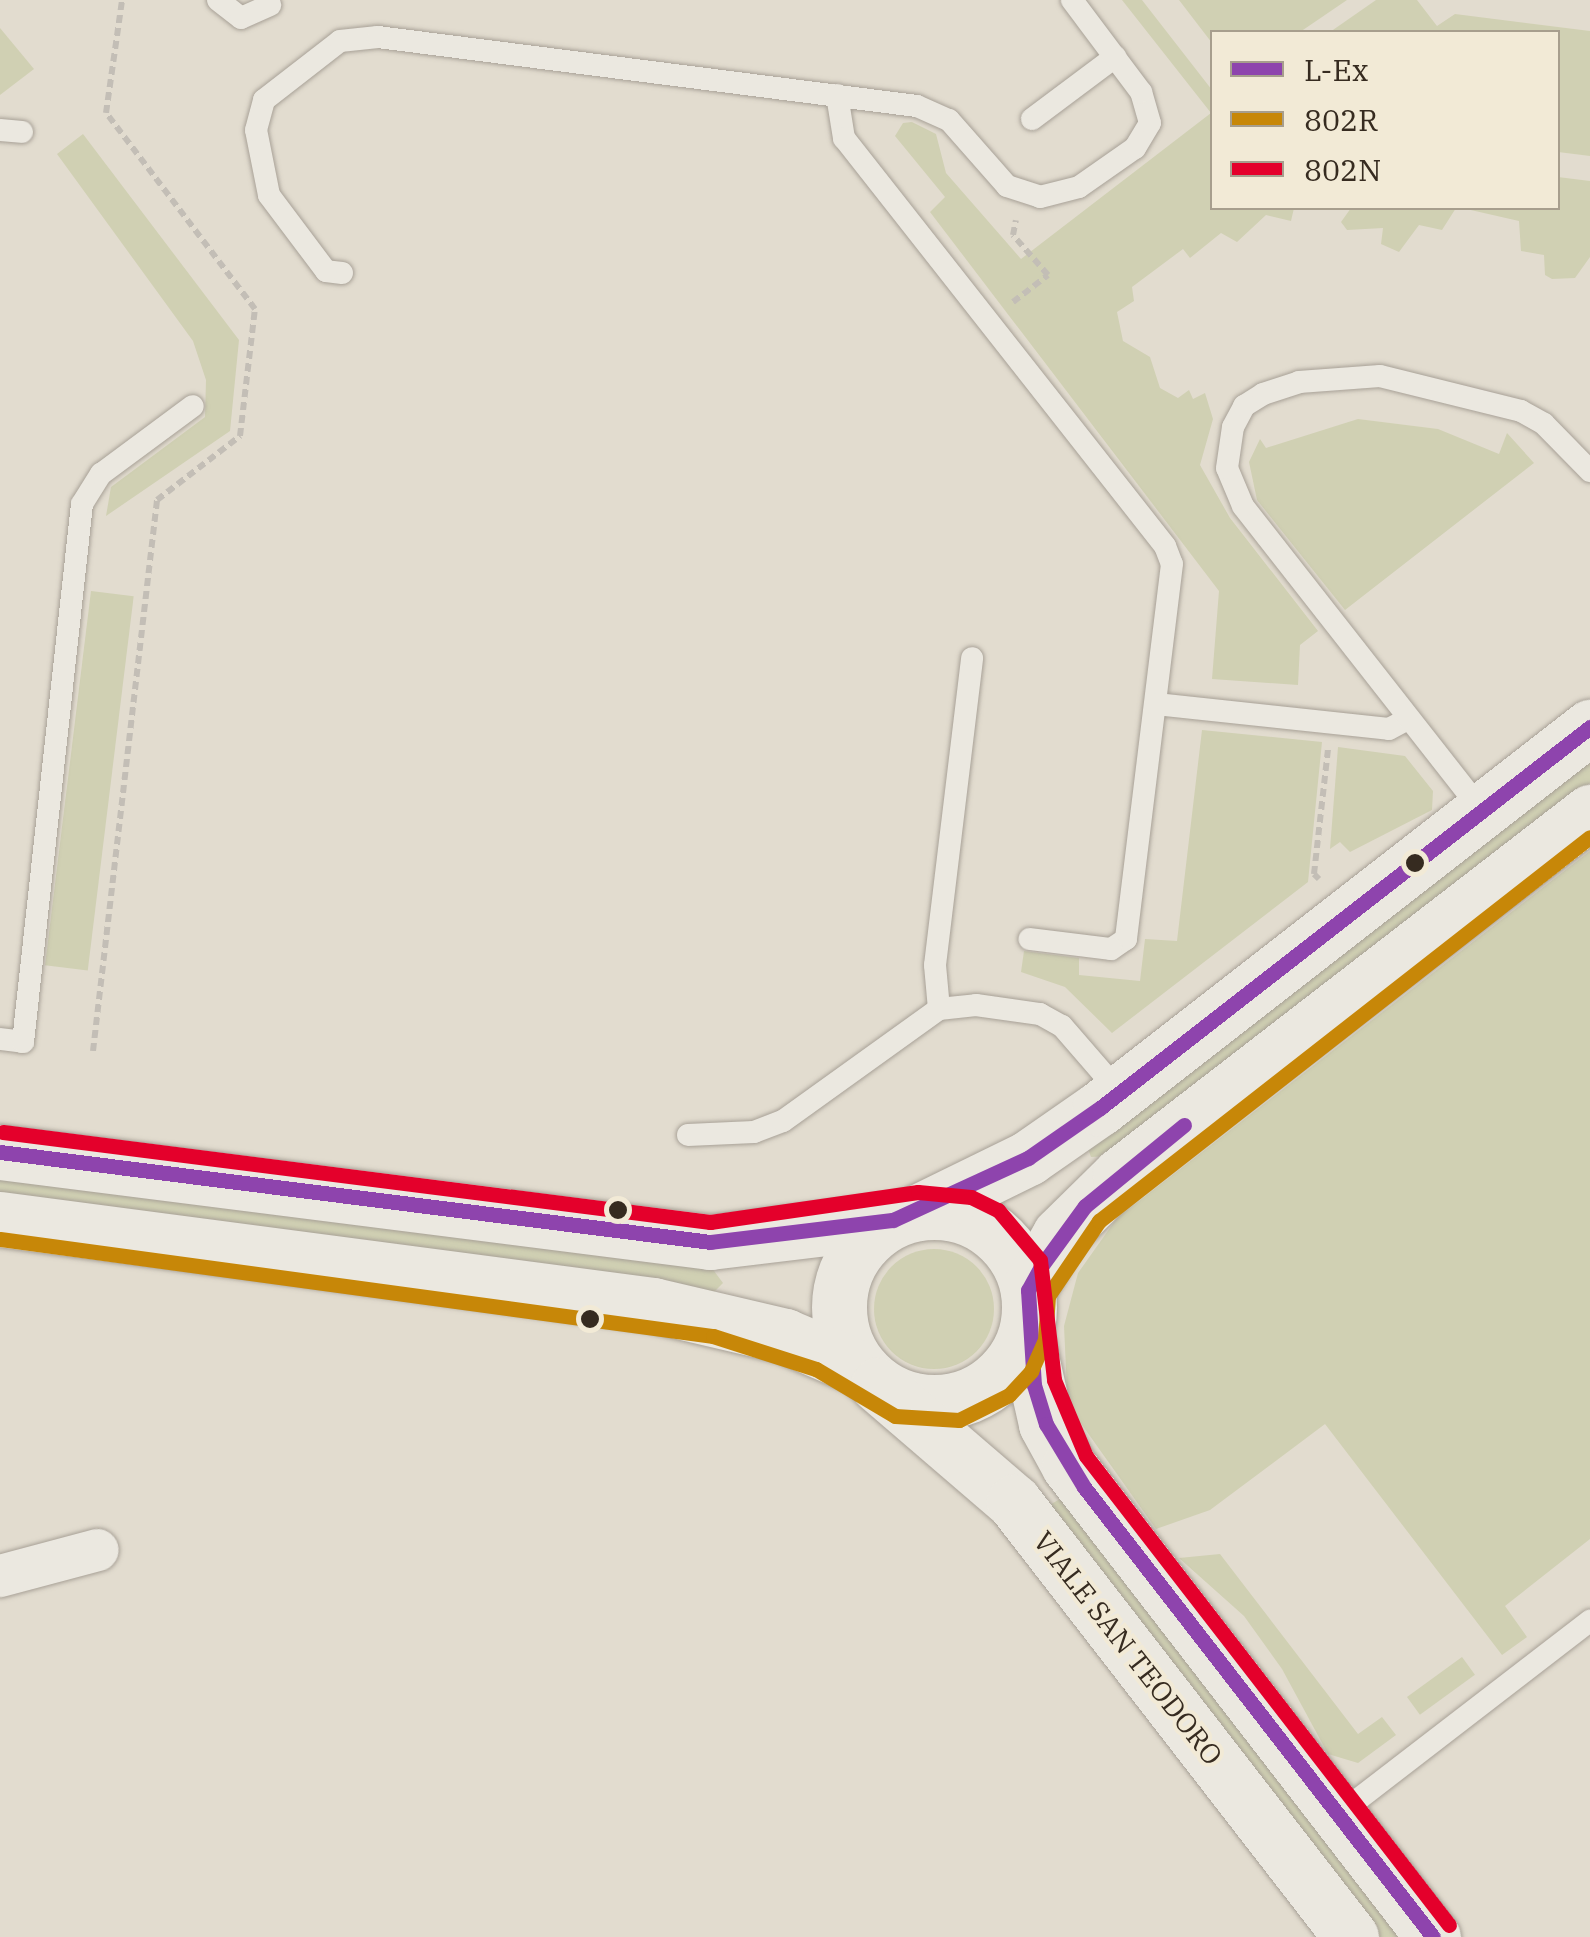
<!DOCTYPE html>
<style>
body{margin:0}
#map{position:relative;width:1590px;height:1937px;overflow:hidden;background:#e2dccf;font-family:"IBM Plex Serif",serif}
div>[style]{position:absolute}
.green>*{inset:0;background:#d0d0b3;transform-origin:0 0}
.round{border-radius:50%}
.path>*{height:6px;margin-top:-3px;transform-origin:0;background:repeating-linear-gradient(90deg,#c3beb6 0 8px,transparent 0 13px)}
.roads{filter:drop-shadow(0 0 2px #a8a197) drop-shadow(0 0 2px #a8a197)}
.service>*{height:22px;margin:-11px;padding:0 11px;transform-origin:11px;border-radius:11px;background:#ebe8e0}
.minor>*{height:42px;margin:-21px;padding:0 21px;transform-origin:21px;border-radius:21px;background:#ebe8e0}
.secondary>*{height:55px;margin:-27.5px;padding:0 27.5px;transform-origin:27.5px;border-radius:27.5px;background:#ebe8e0}
.secondary>.ring{margin:-27.5px;padding:0;box-sizing:content-box;background:none;border:55px solid #ebe8e0;border-radius:50%}
.bus-1>*{height:15px;margin:-7.5px;padding:0 7.5px;transform-origin:7.5px;border-radius:7.5px;background:#8e44ad}
.bus-2>*{height:15px;margin:-7.5px;padding:0 7.5px;transform-origin:7.5px;border-radius:7.5px;background:#c78708}
.bus-3>*{height:15px;margin:-7.5px;padding:0 7.5px;transform-origin:7.5px;border-radius:7.5px;background:#e4002b}
.dots>*{width:28px;height:28px;translate:-50% -50%;box-sizing:border-box;border:5px solid #f2ead6;border-radius:50%}
span{translate:-50% -50%;white-space:nowrap;text-align:center;line-height:1.15;-webkit-text-stroke:8px #f2ead6;paint-order:stroke}
.street-label{font-size:28px;color:#362b20}
.legend{position:absolute;left:1210px;top:30px;width:350px;height:180px;box-sizing:border-box;background:#f2ead6;border:2px solid #a79e8d;margin:0;padding:12px 18px;list-style:none;font-size:30px;color:#362b20}
.legend li{display:flex;align-items:center;gap:20px;height:50px}
.legend b{width:50px;border:2px solid #a79e8d}
</style>
<div id="map">
<div class="green">
<div style="clip-path:polygon(1122px 0,1142px 0,1212px 90px,1212px 208px,1294px 208px,1291px 221px,1266px 215px,1237px 242px,1221px 233px,1190px 258px,1183px 249px,1132px 287px,1134px 301px,1117px 312px,1123px 341px,1150px 357px,1160px 388px,1178px 398px,1189px 390px,1193px 399px,1205px 393px,1213px 419px,1200px 465px,1230px 518px,1318px 631px,1300px 645px,1298px 685px,1212px 679px,1219px 591px,930px 212px,945px 197px,895px 136px,903px 123px,912px 122px,936px 134px,946px 173px,1021px 259px,1211px 113px)"></div>
<div style="clip-path:polygon(1179px 0,1347px 0,1300px 32px,1212px 32px,1212px 43px)"></div>
<div style="clip-path:polygon(1376px 0,1417px 0,1437px 26px,1455px 14px,1590px 31px,1590px 156px,1558px 152px,1558px 32px,1330px 32px)"></div>
<div style="clip-path:polygon(0 28px,34px 69px,0 95px)"></div>
<div style="clip-path:polygon(83px 134px,239px 340px,230px 431px,106px 516px,111px 487px,205px 417px,206px 380px,193px 341px,57px 154px)"></div>
<div style="clip-path:polygon(1558px 177px,1590px 181px,1590px 257px,1575px 278px,1552px 279px,1545px 275px,1544px 255px,1521px 251px,1519px 221px,1462px 208px,1558px 208px)"></div>
<div style="clip-path:polygon(1351px 208px,1456px 208px,1442px 230px,1419px 225px,1399px 252px,1381px 244px,1383px 228px,1347px 230px,1341px 222px)"></div>
<div style="clip-path:polygon(1358px 419px,1438px 429px,1499px 454px,1507px 433px,1534px 463px,1345px 610px,1257px 500px,1249px 462px,1260px 439px,1266px 448px)"></div>
<div style="left:91px;top:591px;width:43px;height:377px;rotate:7deg"></div>
<div style="clip-path:polygon(1202px 730px,1322px 742px,1308px 882px,1112px 1033px,1065px 987px,1021px 972px,1024px 951px,1079px 958px,1079px 975px,1140px 981px,1145px 939px,1177px 941px)"></div>
<div style="clip-path:polygon(1338px 747px,1405px 756px,1433px 791px,1432px 810px,1350px 852px,1340px 842px,1330px 849px)"></div>
<div style="clip-path:polygon(1590px 753px,1590px 783px,1109px 1156px,1091px 1157px,1087px 1146px)"></div>
<div style="clip-path:polygon(1590px 851px,1590px 1539px,1505px 1606px,1527px 1637px,1502px 1655px,1325px 1424px,1210px 1510px,1156px 1529px,1080px 1422px,1067px 1390px,1064px 1326px,1078px 1273px,1117px 1218px)"></div>
<div style="clip-path:polygon(0 1175px,711px 1267px,723px 1283px,714px 1292px,0 1200px)"></div>
<div class="round" style="left:874px;top:1249px;width:120px;height:120px"></div>
<div style="clip-path:polygon(1060px 1499px,1402px 1937px,1374px 1937px,1046px 1507px)"></div>
<div style="clip-path:polygon(1220px 1554px,1358px 1734px,1382px 1717px,1396px 1735px,1358px 1763px,1328px 1754px,1282px 1669px,1244px 1616px,1179px 1558px)"></div>
<div style="left:1462px;top:1657px;width:22px;height:68px;rotate:54deg"></div>
</div>
<div class="path">
<div style="left:1013px;top:302px;width:44px;rotate:-37.6deg"></div>
<div style="left:1048px;top:275px;width:53px;rotate:-131.2deg"></div>
<div style="left:1013px;top:235px;width:15px;rotate:-79deg"></div>
<div style="left:1319px;top:879px;width:7px;rotate:-135deg"></div>
<div style="left:1314px;top:874px;width:126px;rotate:-83.6deg"></div>
<div style="left:93px;top:1051px;width:555px;rotate:-83.37deg"></div>
<div style="left:157px;top:500px;width:105px;rotate:-37.6deg"></div>
<div style="left:240px;top:436px;width:128px;rotate:-83.3deg"></div>
<div style="left:255px;top:309px;width:246px;rotate:-127.2deg"></div>
<div style="left:106px;top:113px;width:114px;rotate:-81.9deg"></div>
</div>
<div class="roads">
<div class="service">
<div style="left:218px;top:0;width:29px;rotate:38deg"></div>
<div style="left:241px;top:18px;width:32px;rotate:-24deg"></div>
<div style="left:837px;top:95px;width:44px;rotate:80.8deg"></div>
<div style="left:844px;top:138px;width:519px;rotate:51.81deg"></div>
<div style="left:1165px;top:546px;width:19px;rotate:69deg"></div>
<div style="left:1172px;top:564px;width:378px;rotate:97deg"></div>
<div style="left:1126px;top:939px;width:18px;rotate:146deg"></div>
<div style="left:1111px;top:949px;width:82px;rotate:-173deg"></div>
<div style="left:1032px;top:119px;width:104px;rotate:-36.8deg"></div>
<div style="left:0;top:130px;width:22px;rotate:5deg"></div>
<div style="left:342px;top:273px;width:16px;rotate:-173deg"></div>
<div style="left:326px;top:271px;width:95px;rotate:-126.9deg"></div>
<div style="left:269px;top:195px;width:66px;rotate:-101.3deg"></div>
<div style="left:256px;top:130px;width:31px;rotate:-75deg"></div>
<div style="left:264px;top:100px;width:96px;rotate:-37.8deg"></div>
<div style="left:340px;top:41px;width:38px;rotate:-6deg"></div>
<div style="left:378px;top:37px;width:543px;rotate:7.3deg"></div>
<div style="left:917px;top:106px;width:35px;rotate:24deg"></div>
<div style="left:949px;top:120px;width:88px;rotate:48.7deg"></div>
<div style="left:1007px;top:186px;width:35px;rotate:18deg"></div>
<div style="left:1040px;top:197px;width:40px;rotate:-14.4deg"></div>
<div style="left:1079px;top:187px;width:68px;rotate:-34.9deg"></div>
<div style="left:1135px;top:148px;width:29px;rotate:-59deg"></div>
<div style="left:1150px;top:123px;width:32px;rotate:-106deg"></div>
<div style="left:1141px;top:92px;width:115px;rotate:-126.9deg"></div>
<div style="left:1156px;top:704px;width:234px;rotate:6.1deg"></div>
<div style="left:1389px;top:729px;width:21px;rotate:-28deg"></div>
<div style="left:1482px;top:811px;width:387px;rotate:-128.1deg"></div>
<div style="left:1243px;top:506px;width:41px;rotate:-112.8deg"></div>
<div style="left:1227px;top:468px;width:41px;rotate:-81.7deg"></div>
<div style="left:1233px;top:427px;width:24px;rotate:-62deg"></div>
<div style="left:1244px;top:406px;width:22px;rotate:-32deg"></div>
<div style="left:1263px;top:394px;width:38px;rotate:-18deg"></div>
<div style="left:1299px;top:382px;width:81px;rotate:-4.2deg"></div>
<div style="left:1380px;top:376px;width:145px;rotate:13.9deg"></div>
<div style="left:1521px;top:411px;width:26px;rotate:29deg"></div>
<div style="left:1544px;top:424px;width:66px;rotate:45.6deg"></div>
<div style="left:939px;top:1009px;width:44px;rotate:-95.2deg"></div>
<div style="left:935px;top:965px;width:309px;rotate:-83.1deg"></div>
<div style="left:0;top:1039px;width:23px;rotate:7deg"></div>
<div style="left:23px;top:1042px;width:541px;rotate:-83.74deg"></div>
<div style="left:82px;top:504px;width:36px;rotate:-58deg"></div>
<div style="left:101px;top:474px;width:114px;rotate:-36.5deg"></div>
<div style="left:688px;top:1135px;width:66px;rotate:-2.6deg"></div>
<div style="left:754px;top:1132px;width:31px;rotate:-21deg"></div>
<div style="left:783px;top:1121px;width:192px;rotate:-35.7deg"></div>
<div style="left:939px;top:1009px;width:37px;rotate:-6deg"></div>
<div style="left:976px;top:1005px;width:65px;rotate:8deg"></div>
<div style="left:1040px;top:1014px;width:25px;rotate:29deg"></div>
<div style="left:1062px;top:1026px;width:89px;rotate:49.1deg"></div>
<div style="left:1339px;top:1814px;width:317px;rotate:-37.6deg"></div>
</div>
<div class="minor">
<div style="left:0;top:1576px;width:101px;rotate:-14.9deg"></div>
</div>
<div class="secondary">
<div style="left:0;top:1152px;width:716px;rotate:7.22deg"></div>
<div style="left:710px;top:1242px;width:184px;rotate:-6.9deg"></div>
<div class="ring" style="left:839px;top:1212px;width:135px;height:135px"></div>
<div style="left:918px;top:1212px;width:123px;rotate:-26.1deg"></div>
<div style="left:1028px;top:1158px;width:88px;rotate:-34.8deg"></div>
<div style="left:1100px;top:1108px;width:621px;rotate:-37.87deg"></div>
<div style="left:0;top:1219px;width:659px;rotate:7.5deg"></div>
<div style="left:653px;top:1305px;width:136px;rotate:13.2deg"></div>
<div style="left:785px;top:1336px;width:82px;rotate:23.1deg"></div>
<div style="left:1028px;top:1290px;width:64px;rotate:-60.3deg"></div>
<div style="left:1060px;top:1234px;width:84px;rotate:-44.5deg"></div>
<div style="left:1120px;top:1175px;width:594px;rotate:-37.68deg"></div>
<div style="left:1026px;top:1335px;width:91px;rotate:77.3deg"></div>
<div style="left:1046px;top:1424px;width:48px;rotate:61.3deg"></div>
<div style="left:1069px;top:1466px;width:595px;rotate:52.3deg"></div>
<div style="left:878px;top:1385px;width:179px;rotate:40.7deg"></div>
<div style="left:1014px;top:1502px;width:550px;rotate:52.23deg"></div>
</div>
</div>
<div class="bus-1">
<div style="left:1184px;top:1125px;width:128px;rotate:140.7deg"></div>
<div style="left:1085px;top:1206px;width:73px;rotate:126.1deg"></div>
<div style="left:1042px;top:1265px;width:29px;rotate:119deg"></div>
<div style="left:1028px;top:1290px;width:95px;rotate:86.4deg"></div>
<div style="left:1034px;top:1385px;width:41px;rotate:72.9deg"></div>
<div style="left:1046px;top:1424px;width:74px;rotate:58.9deg"></div>
<div style="left:1084px;top:1487px;width:569px;rotate:52.2deg"></div>
<div style="left:0;top:1152px;width:716px;rotate:7.22deg"></div>
<div style="left:710px;top:1242px;width:184px;rotate:-6.9deg"></div>
<div style="left:893px;top:1220px;width:149px;rotate:-24.7deg"></div>
<div style="left:1028px;top:1158px;width:88px;rotate:-34.8deg"></div>
<div style="left:1100px;top:1108px;width:621px;rotate:-37.87deg"></div>
</div>
<div class="bus-2">
<div style="left:0;top:1239px;width:720px;rotate:7.75deg"></div>
<div style="left:713px;top:1336px;width:108px;rotate:17.8deg"></div>
<div style="left:816px;top:1369px;width:92px;rotate:30.7deg"></div>
<div style="left:895px;top:1416px;width:64px;rotate:3.6deg"></div>
<div style="left:959px;top:1420px;width:56px;rotate:-26.6deg"></div>
<div style="left:1009px;top:1395px;width:33px;rotate:-47deg"></div>
<div style="left:1031px;top:1371px;width:34px;rotate:-66deg"></div>
<div style="left:1045px;top:1340px;width:44px;rotate:-86.1deg"></div>
<div style="left:1048px;top:1296px;width:91px;rotate:-55.8deg"></div>
<div style="left:1099px;top:1221px;width:623px;rotate:-38.03deg"></div>
</div>
<div class="bus-3">
<div style="left:3px;top:1132px;width:713px;rotate:7.25deg"></div>
<div style="left:710px;top:1222px;width:210px;rotate:-8.2deg"></div>
<div style="left:918px;top:1192px;width:53px;rotate:5.4deg"></div>
<div style="left:971px;top:1197px;width:30px;rotate:26deg"></div>
<div style="left:998px;top:1210px;width:65px;rotate:50deg"></div>
<div style="left:1040px;top:1260px;width:121px;rotate:83.3deg"></div>
<div style="left:1054px;top:1380px;width:82px;rotate:67.2deg"></div>
<div style="left:1086px;top:1456px;width:593px;rotate:52.26deg"></div>
</div>
<div class="dots">
<div style="left:1415px;top:863px;background:#362b20"></div>
<div style="left:618px;top:1210px;background:#362b20"></div>
<div style="left:590px;top:1319px;background:#362b20"></div>
</div>
<div class="street-label">
<span style="left:1128px;top:1648px;rotate:52deg">VIALE SAN TEODORO</span>
</div>
<ul class="legend">
<li><b style="height:12px;background:#8e44ad"></b>L-Ex</li>
<li><b style="height:12px;background:#c78708"></b>802R</li>
<li><b style="height:12px;background:#e4002b"></b>802N</li>
</ul>
</div>
